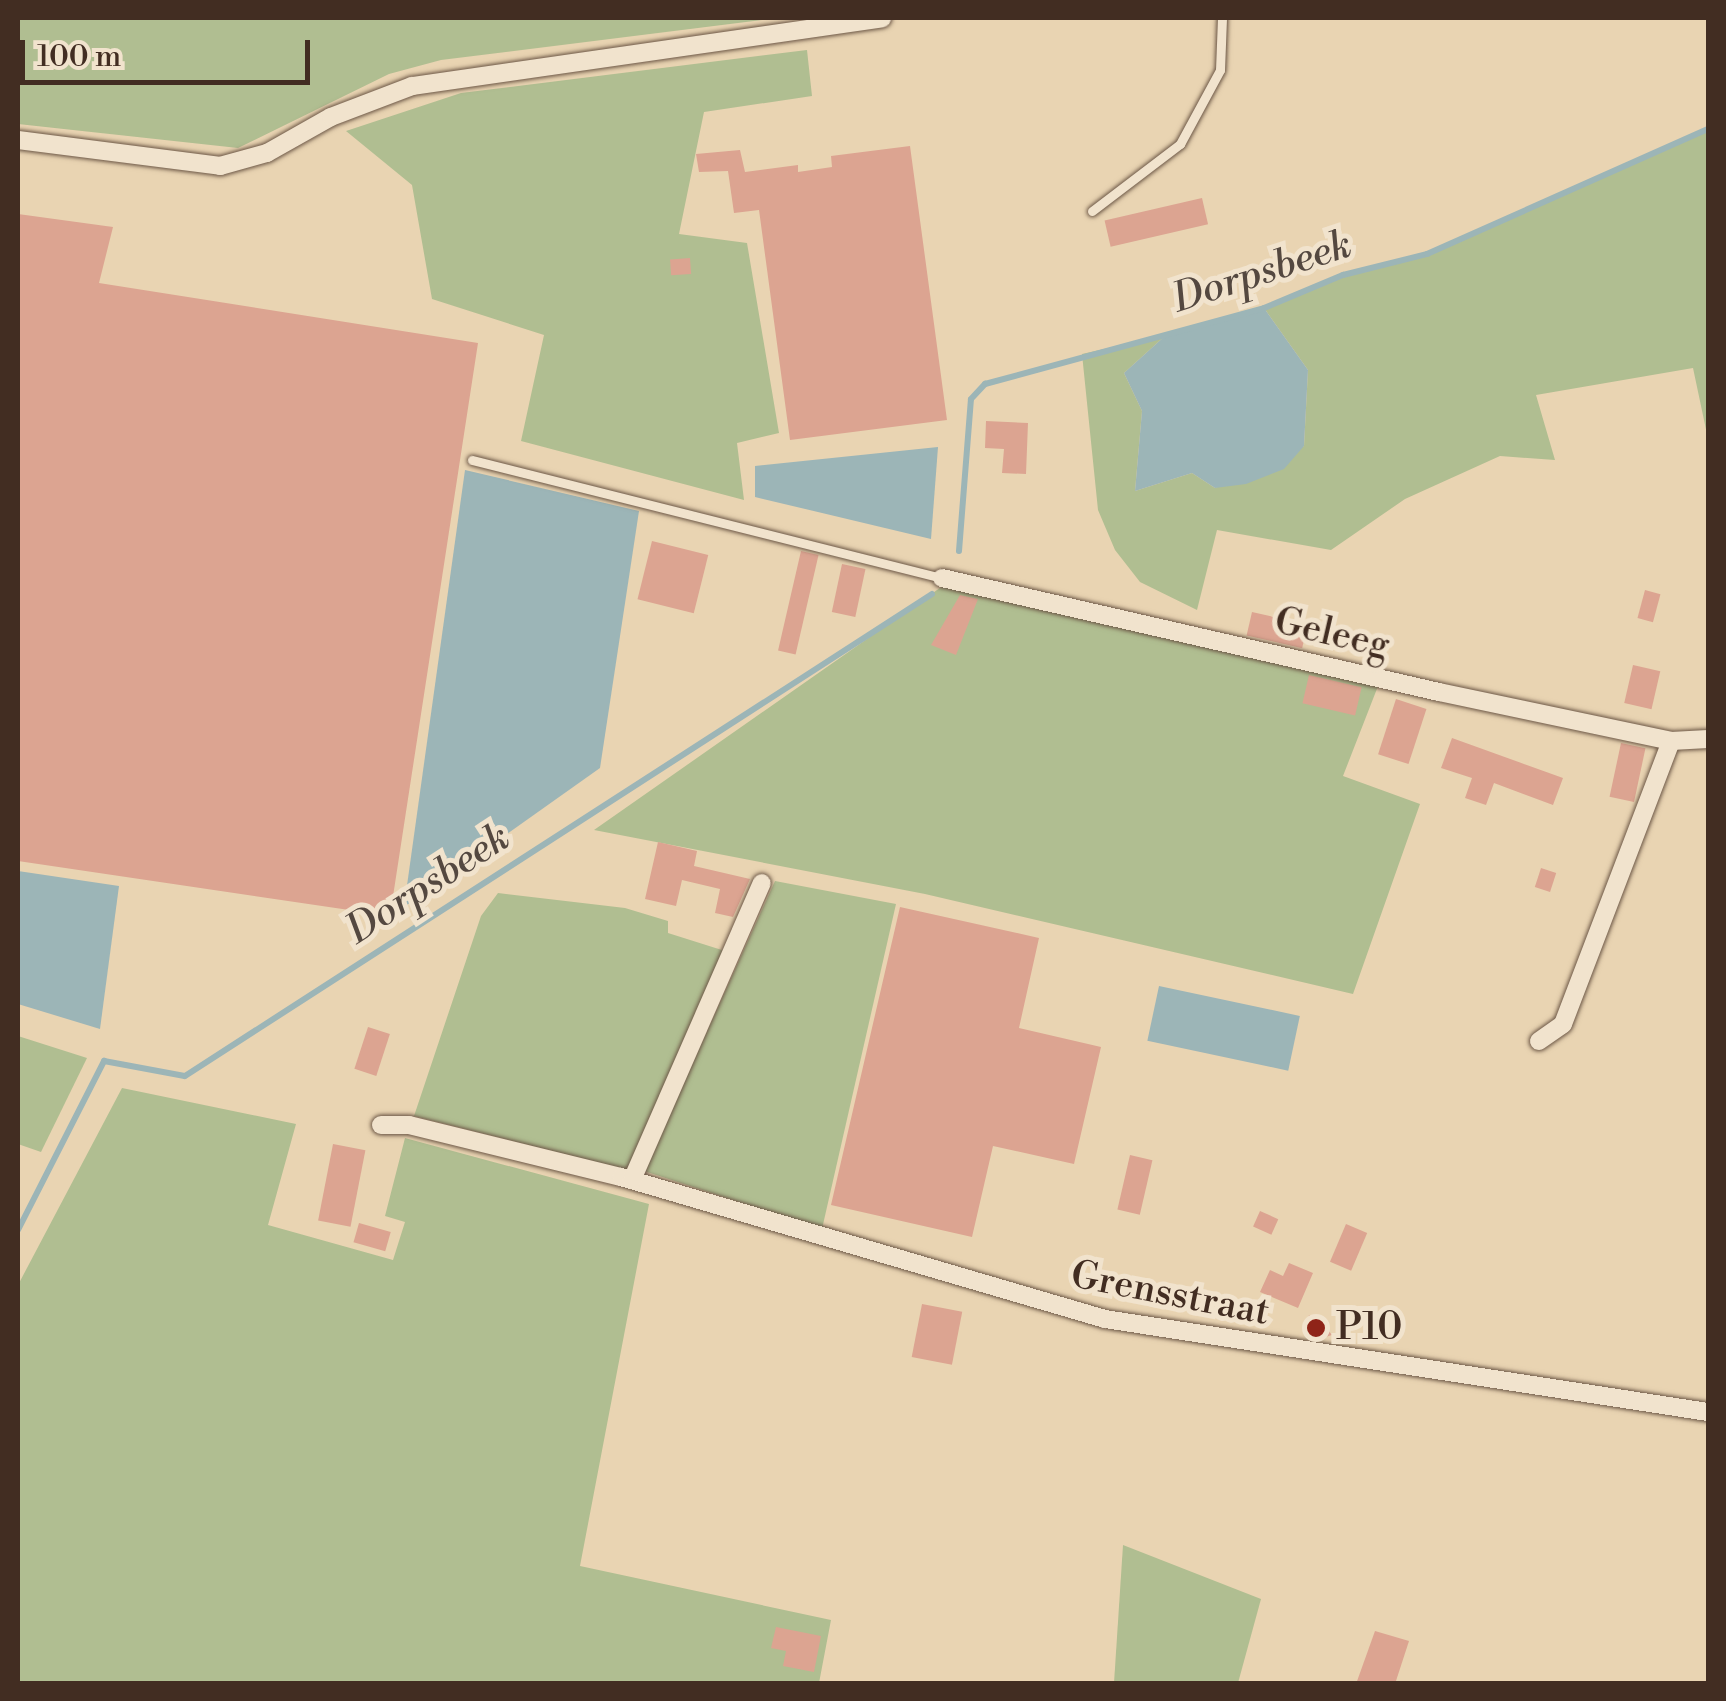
<!DOCTYPE html>
<style>
body{margin:0}
#map{position:relative;width:1726px;height:1701px;overflow:hidden;background:#e9d4b2;font-family:"Libre Bodoni",serif}
div>[style]{position:absolute}
.green>*{inset:0;background:#b0be91}
.water>*{inset:0;background:#9cb5b7;transform-origin:0 0}
.stream>*{height:6px;margin:-3px;padding:0 3px;transform-origin:3px;border-radius:3px;background:#9cb5b7}
.building>*{inset:0;background:#dca491;transform-origin:0 0}
.roads{filter:drop-shadow(0 0 2px #6c5746) drop-shadow(0 0 2px #6c5746)}
.service>*{height:9px;margin:-4.5px;padding:0 4.5px;transform-origin:4.5px;border-radius:4.5px;background:#f1e3cd}
.minor>*{height:18px;margin:-9px;padding:0 9px;transform-origin:9px;border-radius:9px;background:#f1e3cd}
.dots>*{width:28px;height:28px;translate:-50% -50%;box-sizing:border-box;border:5px solid #f1e3cd;border-radius:50%}
span{translate:-50% -50%;white-space:nowrap;text-align:center;line-height:1.15;-webkit-text-stroke:10px #f1e3cd;paint-order:stroke}
.street-label{font-size:38px;color:#422d22}
.poi-label{font-size:38px;color:#422d22}
.left{translate:0 -50%;text-align:left}
.water-label{font-size:40px;color:#544840;font-style:italic}
.frame{position:absolute;inset:0;border:20px solid #422d22;pointer-events:none}
.scale{position:absolute;left:20px;top:40px;width:290px;height:45px;box-sizing:border-box;border:5px solid #422d22;border-top:0;padding-left:12px;font-size:30px;line-height:35px;white-space:nowrap;color:#422d22;-webkit-text-stroke:8px #f1e3cd;paint-order:stroke}
</style>
<div id="map">
<div class="green">
<div style="clip-path:polygon(18px 18px,779px 18px,441px 60px,389px 74px,238px 148px,18px 124px)"></div>
<div style="clip-path:polygon(807px 50px,812px 96px,704px 112px,679px 234px,747px 243px,779px 433px,737px 443px,744px 500px,521px 441px,544px 335px,432px 299px,412px 185px,346px 131px,461px 93px)"></div>
<div style="clip-path:polygon(1708px 129px,1708px 439px,1693px 368px,1536px 395px,1555px 460px,1500px 456px,1405px 499px,1331px 550px,1217px 530px,1197px 610px,1140px 582px,1115px 550px,1098px 510px,1082px 354px,1166px 335px,1124px 373px,1142px 411px,1135px 491px,1192px 473px,1215px 488px,1304px 446px,1308px 370px,1264px 308px,1343px 275px,1427px 254px)"></div>
<div style="clip-path:polygon(947px 583px,1380px 681px,1343px 776px,1420px 804px,1353px 994px,925px 894px,594px 830px)"></div>
<div style="clip-path:polygon(775px 881px,896px 904px,822px 1229px,644px 1171px)"></div>
<div style="clip-path:polygon(498px 893px,625px 908px,668px 921px,668px 933px,725px 951px,627px 1170px,414px 1116px,481px 916px)"></div>
<div style="clip-path:polygon(18px 1036px,87px 1058px,41px 1152px,18px 1144px)"></div>
<div style="clip-path:polygon(122px 1088px,296px 1124px,268px 1225px,393px 1260px,405px 1222px,385px 1216px,405px 1138px,649px 1204px,580px 1566px,831px 1620px,819px 1683px,18px 1683px,18px 1285px)"></div>
<div style="clip-path:polygon(1123px 1545px,1261px 1599px,1238px 1683px,1114px 1683px)"></div>
</div>
<div class="water">
<div style="clip-path:polygon(1264px 308px,1308px 370px,1304px 446px,1284px 469px,1246px 484px,1215px 488px,1192px 473px,1135px 491px,1142px 411px,1124px 373px,1166px 335px)"></div>
<div style="clip-path:polygon(938px 447px,931px 539px,755px 497px,755px 466px)"></div>
<div style="clip-path:polygon(465px 470px,639px 511px,600px 768px,404px 907px)"></div>
<div style="clip-path:polygon(18px 871px,119px 886px,100px 1029px,18px 1004px)"></div>
<div style="left:1159px;top:986px;width:144px;height:56px;rotate:12deg"></div>
</div>
<div class="stream">
<div style="left:959px;top:551px;width:152px;rotate:-85.5deg"></div>
<div style="left:971px;top:399px;width:21px;rotate:-47deg"></div>
<div style="left:985px;top:384px;width:289px;rotate:-15.2deg"></div>
<div style="left:1264px;top:308px;width:86px;rotate:-22.7deg"></div>
<div style="left:1343px;top:275px;width:87px;rotate:-14deg"></div>
<div style="left:1427px;top:254px;width:308px;rotate:-24deg"></div>
<div style="left:18px;top:1230px;width:190px;rotate:-63deg"></div>
<div style="left:104px;top:1061px;width:82px;rotate:10.5deg"></div>
<div style="left:185px;top:1076px;width:889px;rotate:-32.83deg"></div>
</div>
<div class="building">
<div style="clip-path:polygon(910px 146px,947px 420px,790px 440px,759px 210px,734px 213px,728px 171px,699px 172px,696px 154px,740px 150px,745px 172px,798px 165px,798px 172px,832px 167px,831px 156px)"></div>
<div style="left:1202px;top:198px;width:27px;height:100px;rotate:77deg"></div>
<div style="clip-path:polygon(18px 214px,113px 227px,99px 283px,478px 343px,390px 916px,18px 861px)"></div>
<div style="left:690px;top:258px;width:16px;height:20px;rotate:86deg"></div>
<div style="clip-path:polygon(986px 421px,1028px 423px,1026px 474px,1002px 473px,1004px 449px,985px 448px)"></div>
<div style="left:652px;top:541px;width:58px;height:60px;rotate:14deg"></div>
<div style="left:801px;top:551px;width:18px;height:102px;rotate:13deg"></div>
<div style="left:842px;top:564px;width:24px;height:49px;rotate:12deg"></div>
<div style="left:1645px;top:590px;width:16px;height:29px;rotate:15deg"></div>
<div style="clip-path:polygon(960px 595px,978px 599px,956px 655px,931px 645px)"></div>
<div style="left:1252px;top:612px;width:57px;height:24px;rotate:13deg"></div>
<div style="left:1633px;top:665px;width:28px;height:39px;rotate:13deg"></div>
<div style="left:1309px;top:675px;width:54px;height:29px;rotate:13deg"></div>
<div style="left:1396px;top:699px;width:32px;height:58px;rotate:18deg"></div>
<div style="clip-path:polygon(1452px 738px,1563px 778px,1553px 805px,1494px 783px,1486px 805px,1465px 798px,1472px 778px,1441px 768px)"></div>
<div style="left:1621px;top:743px;width:25px;height:55px;rotate:12deg"></div>
<div style="clip-path:polygon(658px 842px,697px 851px,694px 866px,750px 879px,733px 917px,715px 913px,720px 889px,682px 880px,676px 906px,645px 899px)"></div>
<div style="left:1541px;top:868px;width:16px;height:20px;rotate:18deg"></div>
<div style="clip-path:polygon(900px 907px,1039px 938px,1019px 1028px,1101px 1047px,1074px 1164px,993px 1146px,972px 1237px,831px 1205px)"></div>
<div style="left:368px;top:1027px;width:23px;height:44px;rotate:18deg"></div>
<div style="left:333px;top:1144px;width:33px;height:78px;rotate:11deg"></div>
<div style="left:1130px;top:1155px;width:23px;height:56px;rotate:13deg"></div>
<div style="left:1260px;top:1211px;width:20px;height:17px;rotate:24deg"></div>
<div style="left:359px;top:1223px;width:33px;height:20px;rotate:16deg"></div>
<div style="left:1346px;top:1224px;width:23px;height:41px;rotate:23deg"></div>
<div style="clip-path:polygon(1289px 1263px,1313px 1273px,1298px 1308px,1260px 1292px,1270px 1270px,1283px 1276px)"></div>
<div style="left:922px;top:1304px;width:41px;height:54px;rotate:11deg"></div>
<div style="clip-path:polygon(1309px 1315px,1324px 1325px,1332px 1335px,1319px 1339px,1304px 1333px)"></div>
<div style="clip-path:polygon(776px 1627px,821px 1636px,814px 1672px,783px 1666px,786px 1651px,771px 1648px)"></div>
<div style="clip-path:polygon(1375px 1631px,1409px 1641px,1395px 1684px,1356px 1684px)"></div>
</div>
<div class="roads">
<div class="service">
<div style="left:1092px;top:211px;width:111px;rotate:-37.3deg"></div>
<div style="left:1180px;top:144px;width:84px;rotate:-61.6deg"></div>
<div style="left:1220px;top:70px;width:52px;rotate:-87.8deg"></div>
<div style="left:472px;top:460px;width:485px;rotate:14.1deg"></div>
</div>
<div class="minor">
<div style="left:18px;top:140px;width:204px;rotate:7.3deg"></div>
<div style="left:220px;top:166px;width:49px;rotate:-15.5deg"></div>
<div style="left:267px;top:153px;width:73px;rotate:-29.4deg"></div>
<div style="left:331px;top:117px;width:87px;rotate:-20.9deg"></div>
<div style="left:412px;top:86px;width:475px;rotate:-8.2deg"></div>
<div style="left:942px;top:578px;width:510px;rotate:12.92deg"></div>
<div style="left:1439px;top:692px;width:237px;rotate:11.9deg"></div>
<div style="left:1671px;top:741px;width:37px;rotate:-3deg"></div>
<div style="left:1539px;top:1041px;width:29px;rotate:-35deg"></div>
<div style="left:1563px;top:1024px;width:303px;rotate:-69.1deg"></div>
<div style="left:381px;top:1125px;width:28px"></div>
<div style="left:409px;top:1125px;width:218px;rotate:13.8deg"></div>
<div style="left:621px;top:1177px;width:504px;rotate:16.35deg"></div>
<div style="left:1105px;top:1319px;width:610px;rotate:8.77deg"></div>
<div style="left:632px;top:1180px;width:324px;rotate:-66.4deg"></div>
</div>
</div>
<div class="dots">
<div style="left:1316px;top:1328px;background:#8f2418"></div>
</div>
<div class="street-label">
<span style="left:1332px;top:634px;rotate:13deg">Geleeg</span>
<span style="left:1170px;top:1294px;rotate:11deg">Grensstraat</span>
</div>
<div class="poi-label">
<span class="left" style="left:1336px;top:1328px">P10</span>
</div>
<div class="water-label">
<span style="left:1262px;top:272px;rotate:-18deg">Dorpsbeek</span>
<span style="left:428px;top:884px;rotate:-33deg">Dorpsbeek</span>
</div>
<div class="frame"></div>
<div class="scale">100 m</div>
</div>
